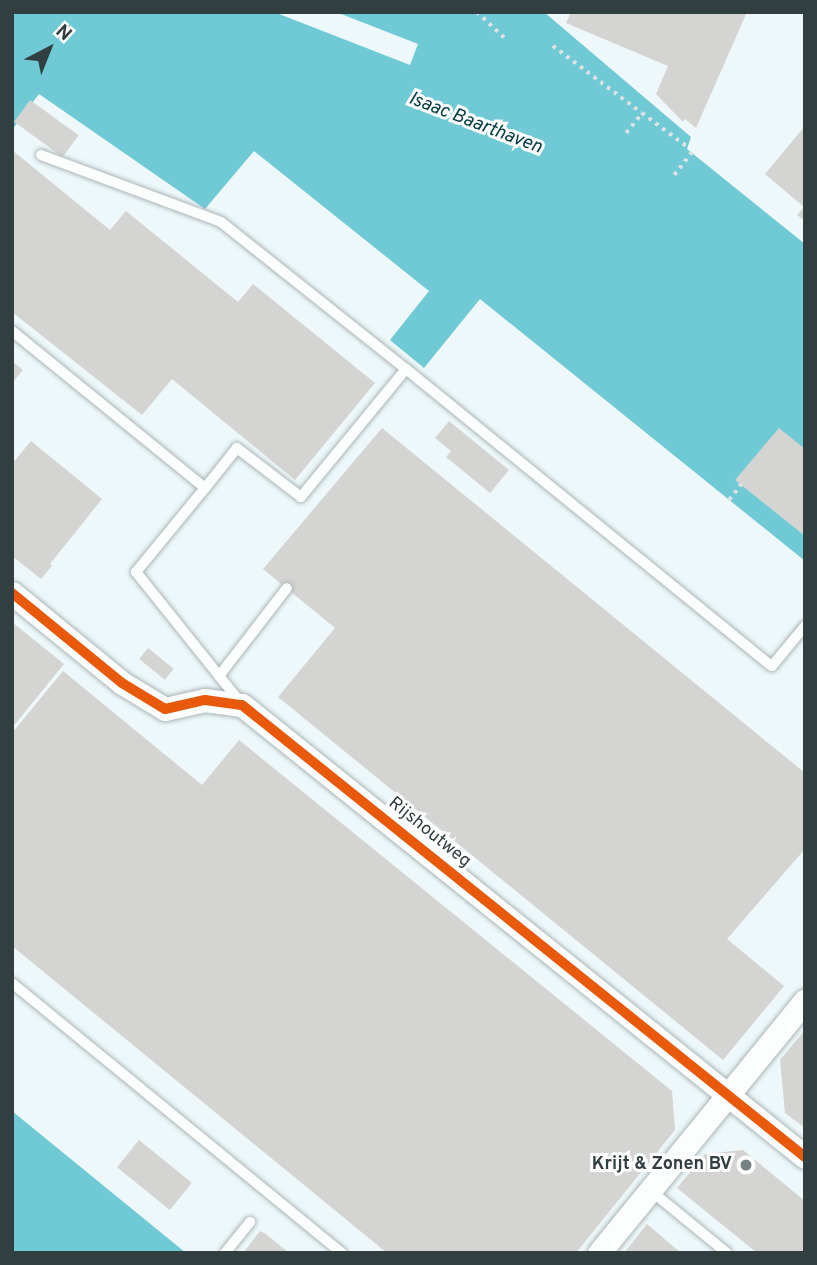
<!DOCTYPE html>
<style>
body{margin:0}
#map{position:relative;width:817px;height:1265px;overflow:hidden;background:#eef8fa;font-family:Overpass,sans-serif}
div>[style]{position:absolute}
.water>*{inset:0;background:#6fcad6}
.pier>*{inset:0;background:#eef8fa}
.building>*{inset:0;background:#d4d4d3;transform-origin:0 0}
.path>*{height:3.5px;margin-top:-1.75px;transform-origin:0;background:repeating-linear-gradient(90deg,#dee1e2 0 3.5px,transparent 0 8.5px)}
.roads{filter:drop-shadow(0 0 2px #abb5b7) drop-shadow(0 0 2px #abb5b7)}
.lane>*{height:10px;margin:-5px;padding:0 5px;transform-origin:5px;border-radius:5px;background:#fcfefe}
.street>*{height:23px;margin:-11.5px;padding:0 11.5px;transform-origin:11.5px;border-radius:11.5px;background:#fcfefe}
.cycleway>*{height:10px;margin:-5px;padding:0 5px;transform-origin:5px;border-radius:5px;background:#e8590c}
.dots>*{width:19px;height:19px;translate:-50% -50%;box-sizing:border-box;border:4px solid #fff;border-radius:50%}
span{translate:-50% -50%;white-space:nowrap;text-align:center;line-height:1.15;-webkit-text-stroke:6px #fff;paint-order:stroke}
.street-label{font-size:18px;color:#323f41}
.poi-label{font-size:18px;color:#323f41;font-weight:700}
.right{translate:-100% -50%;text-align:right}
.water-label{font-size:19px;color:#013b43;font-style:italic}
.frame{position:absolute;inset:0;border:14px solid #323f41;pointer-events:none}
.north{position:absolute;left:14px;top:14px;width:70px;height:70px;-webkit-text-stroke:5px #fff;paint-order:stroke;rotate:42deg;font-size:19px;font-weight:700;line-height:28px;text-align:center;color:#323f41}
.north::after{content:'';display:block;margin:auto;width:24px;height:32px;background:#323f41;clip-path:polygon(50% 0,100% 100%,50% 72%,0 100%)}
</style>
<div id="map">
<div class="water">
<div style="clip-path:polygon(12px 12px,544px 12px,691px 137px,687px 149px,805px 244px,805px 561px,480px 299px,424px 368px,390px 340px,429px 291px,254px 151px,205px 209px,39px 94px,12px 130px)"></div>
<div style="clip-path:polygon(12px 1111px,186px 1253px,12px 1253px)"></div>
</div>
<div class="pier">
<div style="clip-path:polygon(274px 12px,336px 12px,418px 44px,410px 65px)"></div>
</div>
<div class="building">
<div style="clip-path:polygon(571px 12px,747px 12px,696px 128px,685px 119px,683px 122px,656px 94px,668px 66px,566px 23px)"></div>
<div style="left:30px;top:100px;width:60px;height:27px;rotate:36deg"></div>
<div style="clip-path:polygon(805px 126px,805px 221px,797px 215px,804px 207px,765px 174px)"></div>
<div style="clip-path:polygon(12px 150px,110px 230px,126px 211px,238px 302px,253px 284px,375px 383px,295px 480px,172px 379px,142px 415px,12px 312px)"></div>
<div style="clip-path:polygon(12px 361px,23px 370px,12px 383px)"></div>
<div style="clip-path:polygon(449px 421px,509px 470px,490px 493px,446px 457px,451px 451px,435px 438px)"></div>
<div style="clip-path:polygon(382px 428px,805px 773px,805px 849px,727px 939px,784px 986px,723px 1060px,278px 697px,335px 628px,263px 569px)"></div>
<div style="clip-path:polygon(779px 428px,805px 449px,805px 536px,735px 480px)"></div>
<div style="clip-path:polygon(31px 441px,102px 499px,50px 564px,52px 566px,41px 579px,12px 556px,12px 464px)"></div>
<div style="clip-path:polygon(12px 622px,64px 664px,12px 728px)"></div>
<div style="left:148px;top:648px;width:33px;height:14px;rotate:39deg"></div>
<div style="clip-path:polygon(63px 671px,202px 785px,239px 740px,672px 1091px,675px 1130px,576px 1253px,387px 1253px,12px 946px,12px 733px)"></div>
<div style="clip-path:polygon(805px 1030px,805px 1128px,785px 1113px,780px 1060px)"></div>
<div style="left:139px;top:1140px;width:68px;height:35px;rotate:39deg"></div>
<div style="clip-path:polygon(743px 1150px,805px 1201px,805px 1253px,757px 1253px,677px 1188px,705px 1154px)"></div>
<div style="clip-path:polygon(647px 1224px,681px 1253px,624px 1253px)"></div>
<div style="clip-path:polygon(260px 1231px,266px 1234px,289px 1253px,243px 1253px)"></div>
</div>
<div class="path">
<div style="left:477px;top:12px;width:42px;rotate:43.1deg"></div>
<div style="left:553px;top:46px;width:111px;rotate:37deg"></div>
<div style="left:626px;top:133px;width:26px;rotate:-51deg"></div>
<div style="left:642px;top:113px;width:59px;rotate:36.7deg"></div>
<div style="left:674px;top:175px;width:29px;rotate:-52deg"></div>
<div style="left:729px;top:500px;width:20px;rotate:-53deg"></div>
</div>
<div class="roads">
<div class="lane">
<div style="left:41px;top:155px;width:192px;rotate:20.4deg"></div>
<div style="left:221px;top:222px;width:236px;rotate:38.5deg"></div>
<div style="left:406px;top:369px;width:166px;rotate:129.4deg"></div>
<div style="left:301px;top:497px;width:81px;rotate:-142.6deg"></div>
<div style="left:237px;top:448px;width:51px;rotate:128.7deg"></div>
<div style="left:12px;top:331px;width:249px;rotate:39.1deg"></div>
<div style="left:205px;top:488px;width:109px;rotate:129.4deg"></div>
<div style="left:136px;top:572px;width:166px;rotate:51.3deg"></div>
<div style="left:406px;top:369px;width:471px;rotate:39.1deg"></div>
<div style="left:772px;top:666px;width:52px;rotate:-50.5deg"></div>
<div style="left:219px;top:676px;width:111px;rotate:-52.3deg"></div>
<div style="left:12px;top:983px;width:426px;rotate:39.3deg"></div>
<div style="left:650px;top:1190px;width:99px;rotate:39.3deg"></div>
<div style="left:225px;top:1253px;width:40px;rotate:-51deg"></div>
</div>
<div class="street">
<div style="left:12px;top:593px;width:142px;rotate:39.3deg"></div>
<div style="left:122px;top:683px;width:50px;rotate:31.2deg"></div>
<div style="left:165px;top:709px;width:41px;rotate:-12.7deg"></div>
<div style="left:205px;top:700px;width:37px;rotate:8deg"></div>
<div style="left:242px;top:705px;width:722px;rotate:38.76deg"></div>
<div style="left:599px;top:1253px;width:326px;rotate:-50.8deg"></div>
</div>
</div>
<div class="cycleway">
<div style="left:12px;top:593px;width:142px;rotate:39.3deg"></div>
<div style="left:122px;top:683px;width:50px;rotate:31.2deg"></div>
<div style="left:165px;top:709px;width:41px;rotate:-12.7deg"></div>
<div style="left:205px;top:700px;width:37px;rotate:8deg"></div>
<div style="left:242px;top:705px;width:722px;rotate:38.76deg"></div>
</div>
<div class="dots">
<div style="left:746px;top:1165px;background:#748082"></div>
</div>
<div class="street-label">
<span style="left:429px;top:833px;rotate:39deg">Rijshoutweg</span>
</div>
<div class="poi-label">
<span class="right" style="left:732px;top:1165px">Krijt &amp; Zonen BV</span>
</div>
<div class="water-label">
<span style="left:475px;top:124px;rotate:21deg">Isaac Baarthaven</span>
</div>
<div class="frame"></div>
<div class="north">N</div>
</div>
